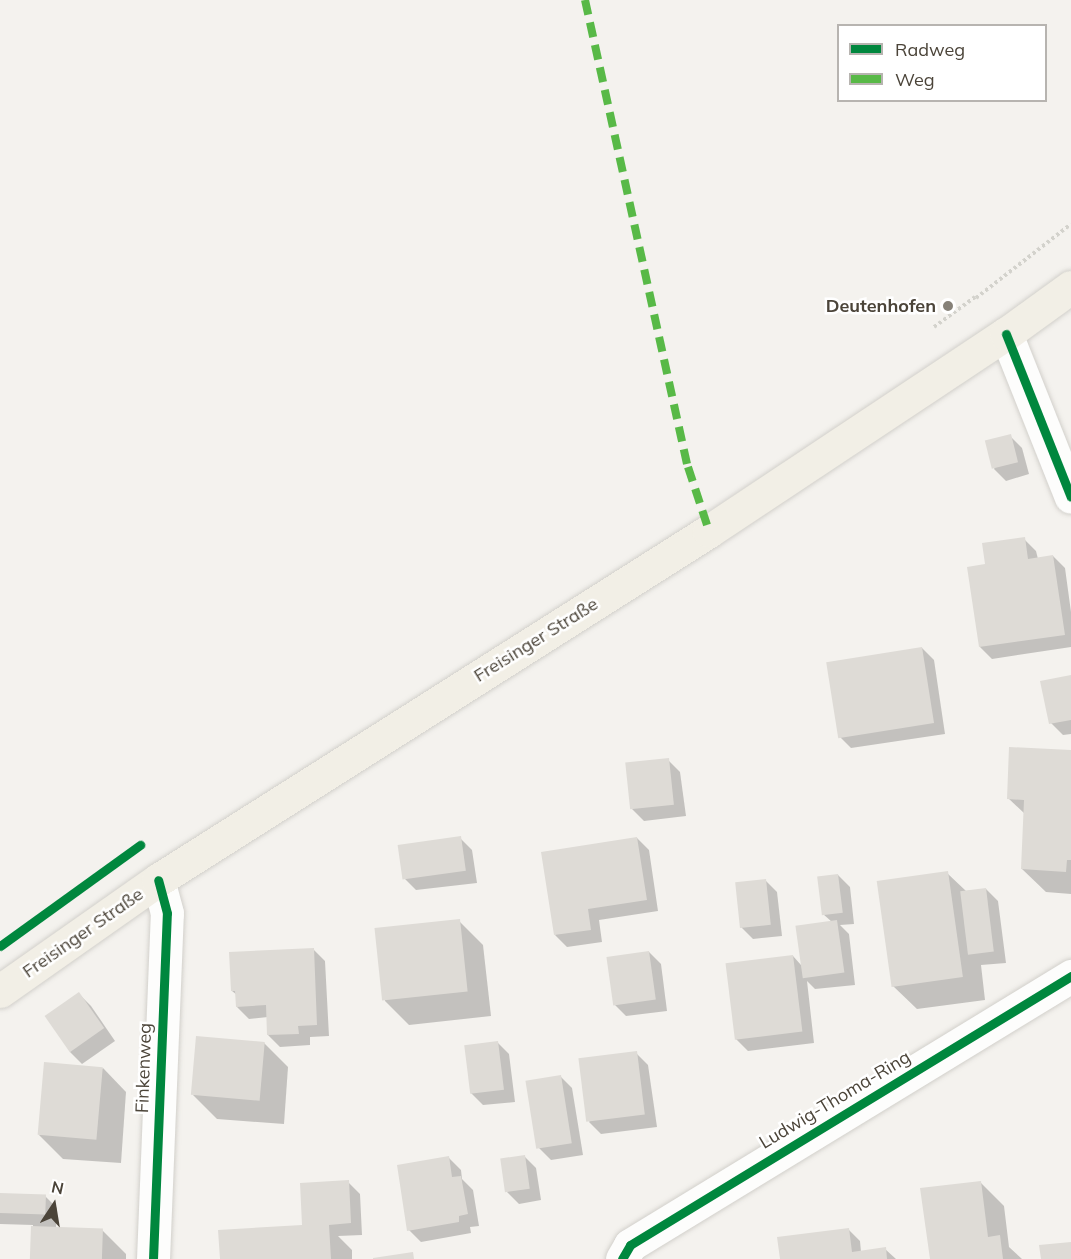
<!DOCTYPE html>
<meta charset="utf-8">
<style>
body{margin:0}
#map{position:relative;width:1071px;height:1259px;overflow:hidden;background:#f4f2ee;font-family:Mulish,sans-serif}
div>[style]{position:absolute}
.shadow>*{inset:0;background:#0003}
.building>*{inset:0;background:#dedbd6;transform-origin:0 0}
.path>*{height:4px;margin-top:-2px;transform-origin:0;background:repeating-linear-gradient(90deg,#d3d2cc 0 3px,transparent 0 6px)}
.roads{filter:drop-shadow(0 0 2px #d2d0cb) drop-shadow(0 0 2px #d2d0cb)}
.minor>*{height:33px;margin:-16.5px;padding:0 16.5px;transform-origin:16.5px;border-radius:16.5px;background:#fdfdfc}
.major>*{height:33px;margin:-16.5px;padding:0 16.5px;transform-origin:16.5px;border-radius:16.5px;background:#f2efe6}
.quiet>*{height:8px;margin-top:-4px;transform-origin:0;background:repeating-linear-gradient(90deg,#58b947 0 15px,transparent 0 23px)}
.cycleway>*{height:9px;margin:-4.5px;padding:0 4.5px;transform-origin:4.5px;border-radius:4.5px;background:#00873e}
.dots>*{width:16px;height:16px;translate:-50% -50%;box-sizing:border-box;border:3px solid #fff;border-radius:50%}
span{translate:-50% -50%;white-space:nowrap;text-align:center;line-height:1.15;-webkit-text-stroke:5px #fff;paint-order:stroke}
.poi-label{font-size:18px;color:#4b4439;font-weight:700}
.right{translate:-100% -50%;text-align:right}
.street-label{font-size:18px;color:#4b4439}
.legend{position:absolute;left:837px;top:24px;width:210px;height:78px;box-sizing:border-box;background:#fff;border:2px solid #b7b4b0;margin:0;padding:8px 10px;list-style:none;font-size:18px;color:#4b4439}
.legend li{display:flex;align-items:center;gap:12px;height:30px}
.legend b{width:30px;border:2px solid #b7b4b0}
.north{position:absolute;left:24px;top:1175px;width:60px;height:60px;-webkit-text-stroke:4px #fff;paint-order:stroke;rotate:12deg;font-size:16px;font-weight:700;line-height:24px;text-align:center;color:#4b4439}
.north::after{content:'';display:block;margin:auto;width:21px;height:27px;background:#4b4439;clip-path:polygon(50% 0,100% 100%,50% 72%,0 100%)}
</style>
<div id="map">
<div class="shadow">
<div style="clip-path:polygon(1010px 436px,1022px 448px,1029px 474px,1006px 481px,994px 469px)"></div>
<div style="clip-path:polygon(1024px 539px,1036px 551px,1038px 559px,1053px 556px,1065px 568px,1071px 612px,1071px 647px,992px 659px,980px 647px,987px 566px)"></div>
<div style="clip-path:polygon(922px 648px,934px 660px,945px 734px,851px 748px,839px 736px)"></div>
<div style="clip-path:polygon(1071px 677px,1071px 734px,1063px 735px,1051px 723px)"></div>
<div style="clip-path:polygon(1071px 752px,1071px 894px,1046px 892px,1022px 869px,1025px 814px,1008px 798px)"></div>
<div style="clip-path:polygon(668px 760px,680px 772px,686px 816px,644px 821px,632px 809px)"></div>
<div style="clip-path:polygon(460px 838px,472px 850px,477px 883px,416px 890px,404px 878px)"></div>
<div style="clip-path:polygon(637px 838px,649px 850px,658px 911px,599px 920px,602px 942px,567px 947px,555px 935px)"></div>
<div style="clip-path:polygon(947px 873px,966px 891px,986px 889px,998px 901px,1006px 963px,981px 965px,985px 1000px,917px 1009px,893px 986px)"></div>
<div style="clip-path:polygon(838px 875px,850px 887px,854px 924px,840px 925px,849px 934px,855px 985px,815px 989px,807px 981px,814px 1043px,748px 1051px,736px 1039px,793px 956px,801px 965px,832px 922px,823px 914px)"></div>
<div style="clip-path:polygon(765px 880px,777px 892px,782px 936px,753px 939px,741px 927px)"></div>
<div style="clip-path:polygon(459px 921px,483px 945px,491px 1016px,409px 1025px,385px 1001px,377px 930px)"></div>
<div style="clip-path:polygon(313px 949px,325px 961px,329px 1036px,310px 1037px,310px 1045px,280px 1047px,268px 1035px,268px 1017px,249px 1019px,237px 1007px,237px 995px,232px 991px)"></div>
<div style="clip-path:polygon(649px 952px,661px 964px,667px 1011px,626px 1016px,614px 1004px)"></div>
<div style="clip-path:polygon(79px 994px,91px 1006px,115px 1041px,82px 1064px,70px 1052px)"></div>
<div style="clip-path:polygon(497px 1042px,509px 1054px,515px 1102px,483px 1105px,471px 1093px)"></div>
<div style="clip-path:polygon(264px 1043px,288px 1067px,284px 1124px,217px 1119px,193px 1095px)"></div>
<div style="clip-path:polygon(636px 1053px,648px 1065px,657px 1127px,601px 1134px,589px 1122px)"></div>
<div style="clip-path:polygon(103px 1068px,126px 1092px,121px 1163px,63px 1159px,39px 1135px)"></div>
<div style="clip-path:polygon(560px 1076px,572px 1088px,583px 1155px,551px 1160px,539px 1148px)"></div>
<div style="clip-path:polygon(524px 1156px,536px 1168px,541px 1200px,519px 1204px,507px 1192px)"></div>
<div style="clip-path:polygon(449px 1158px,461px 1170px,462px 1179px,473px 1190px,479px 1226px,470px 1227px,471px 1233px,421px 1242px,409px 1230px)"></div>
<div style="clip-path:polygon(348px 1182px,360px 1194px,362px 1235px,338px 1236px,352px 1250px,352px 1259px,221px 1259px,306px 1227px)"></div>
<div style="clip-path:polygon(980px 1182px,1004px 1206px,1009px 1247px,1022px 1259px,931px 1259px)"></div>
<div style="clip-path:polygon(0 1195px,45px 1196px,57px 1208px,56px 1228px,102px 1230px,126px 1254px,126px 1259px,32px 1259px,33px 1225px,0 1224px)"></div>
<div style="clip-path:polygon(848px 1229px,860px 1241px,861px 1252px,885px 1249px,896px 1259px,781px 1259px)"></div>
</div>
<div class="building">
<div style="left:1011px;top:434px;width:29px;height:27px;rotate:76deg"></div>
<div style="clip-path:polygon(1025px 537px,1028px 559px,1053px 555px,1065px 635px,979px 647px,967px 567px,985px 564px,982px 543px)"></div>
<div style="left:922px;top:647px;width:77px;height:97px;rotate:81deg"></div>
<div style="clip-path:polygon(1071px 675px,1071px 720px,1049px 724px,1040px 681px)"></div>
<div style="clip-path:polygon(1009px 747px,1071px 750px,1071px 860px,1067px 860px,1066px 872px,1021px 869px,1024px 800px,1007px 799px)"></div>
<div style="left:669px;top:758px;width:47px;height:44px;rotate:84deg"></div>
<div style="left:461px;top:836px;width:35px;height:64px;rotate:82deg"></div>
<div style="clip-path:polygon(637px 837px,647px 900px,588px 909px,591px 930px,554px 935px,541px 852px)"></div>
<div style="left:948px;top:871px;width:107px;height:72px;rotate:82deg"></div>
<div style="left:838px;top:874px;width:39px;height:21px;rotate:83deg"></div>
<div style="left:766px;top:879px;width:46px;height:31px;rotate:84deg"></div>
<div style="left:986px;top:888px;width:64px;height:26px;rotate:83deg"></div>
<div style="left:460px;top:919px;width:73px;height:86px;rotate:84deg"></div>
<div style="left:837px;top:920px;width:53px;height:42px;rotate:82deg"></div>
<div style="clip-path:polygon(314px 948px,317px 1025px,298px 1026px,299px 1034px,267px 1035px,266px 1005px,236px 1007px,235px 991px,231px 991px,229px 952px)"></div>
<div style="left:649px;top:951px;width:49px;height:43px;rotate:82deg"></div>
<div style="left:793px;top:955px;width:77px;height:68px;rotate:83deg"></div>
<div style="left:79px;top:992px;width:44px;height:42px;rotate:55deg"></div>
<div style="left:196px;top:1036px;width:69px;height:59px;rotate:5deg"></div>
<div style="left:498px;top:1041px;width:49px;height:34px;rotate:83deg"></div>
<div style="left:637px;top:1051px;width:64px;height:59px;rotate:83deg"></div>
<div style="left:44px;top:1062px;width:59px;height:73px;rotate:5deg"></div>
<div style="left:561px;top:1075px;width:69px;height:36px;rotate:81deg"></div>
<div style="left:525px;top:1155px;width:34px;height:25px;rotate:82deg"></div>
<div style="clip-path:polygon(449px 1156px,452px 1177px,461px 1176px,468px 1214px,459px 1216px,459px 1222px,407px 1231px,397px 1165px)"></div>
<div style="clip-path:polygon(349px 1180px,351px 1223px,329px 1225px,331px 1259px,220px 1259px,218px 1230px,302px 1225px,300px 1183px)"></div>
<div style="clip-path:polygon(981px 1181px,988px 1237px,1000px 1235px,1003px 1259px,930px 1259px,920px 1188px)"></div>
<div style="left:0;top:1193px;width:46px;height:20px;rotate:2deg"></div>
<div style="left:31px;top:1226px;width:72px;height:33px;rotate:2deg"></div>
<div style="clip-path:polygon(849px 1228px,852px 1252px,886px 1247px,887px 1259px,780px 1259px,777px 1237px)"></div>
<div style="clip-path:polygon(1071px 1242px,1071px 1259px,1041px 1259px,1039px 1245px)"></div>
<div style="clip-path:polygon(413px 1252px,414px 1259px,373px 1259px,373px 1258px)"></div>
</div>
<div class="path">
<div style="left:976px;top:298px;width:120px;rotate:-37.9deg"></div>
<div style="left:934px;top:327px;width:51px;rotate:-36.2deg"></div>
</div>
<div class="roads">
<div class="minor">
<div style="left:1006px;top:334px;width:175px;rotate:68.3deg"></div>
<div style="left:153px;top:1259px;width:346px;rotate:-87.7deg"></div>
<div style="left:167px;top:913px;width:34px;rotate:-105deg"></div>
<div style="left:622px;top:1259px;width:16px;rotate:-60deg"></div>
<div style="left:630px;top:1245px;width:517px;rotate:-31.38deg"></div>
</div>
<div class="major">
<div style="left:0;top:991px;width:193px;rotate:-35.1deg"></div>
<div style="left:158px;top:880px;width:652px;rotate:-32.35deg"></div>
<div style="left:709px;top:531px;width:356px;rotate:-33.6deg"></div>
<div style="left:1006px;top:334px;width:80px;rotate:-35.9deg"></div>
</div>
</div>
<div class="quiet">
<div style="left:585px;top:0;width:478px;rotate:77.6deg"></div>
<div style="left:688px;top:467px;width:67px;rotate:71.8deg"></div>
</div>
<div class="cycleway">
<div style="left:1006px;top:334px;width:175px;rotate:68.3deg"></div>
<div style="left:0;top:946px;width:173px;rotate:-35.8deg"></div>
<div style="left:153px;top:1259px;width:346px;rotate:-87.7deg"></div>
<div style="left:167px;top:913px;width:34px;rotate:-105deg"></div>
<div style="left:622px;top:1259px;width:16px;rotate:-60deg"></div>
<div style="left:630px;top:1245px;width:517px;rotate:-31.38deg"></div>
</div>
<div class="dots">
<div style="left:948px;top:306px;background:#868178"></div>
</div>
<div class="poi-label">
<span class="right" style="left:936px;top:306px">Deutenhofen</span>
</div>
<div class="street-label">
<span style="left:536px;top:640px;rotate:-32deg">Freisinger Straße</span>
<span style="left:83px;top:933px;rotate:-35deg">Freisinger Straße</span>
<span style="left:144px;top:1068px;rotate:-88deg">Finkenweg</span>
<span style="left:835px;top:1100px;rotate:-31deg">Ludwig-Thoma-Ring</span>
</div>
<ul class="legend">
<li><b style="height:8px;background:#00873e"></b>Radweg</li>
<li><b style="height:8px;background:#58b947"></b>Weg</li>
</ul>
<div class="north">N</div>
</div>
